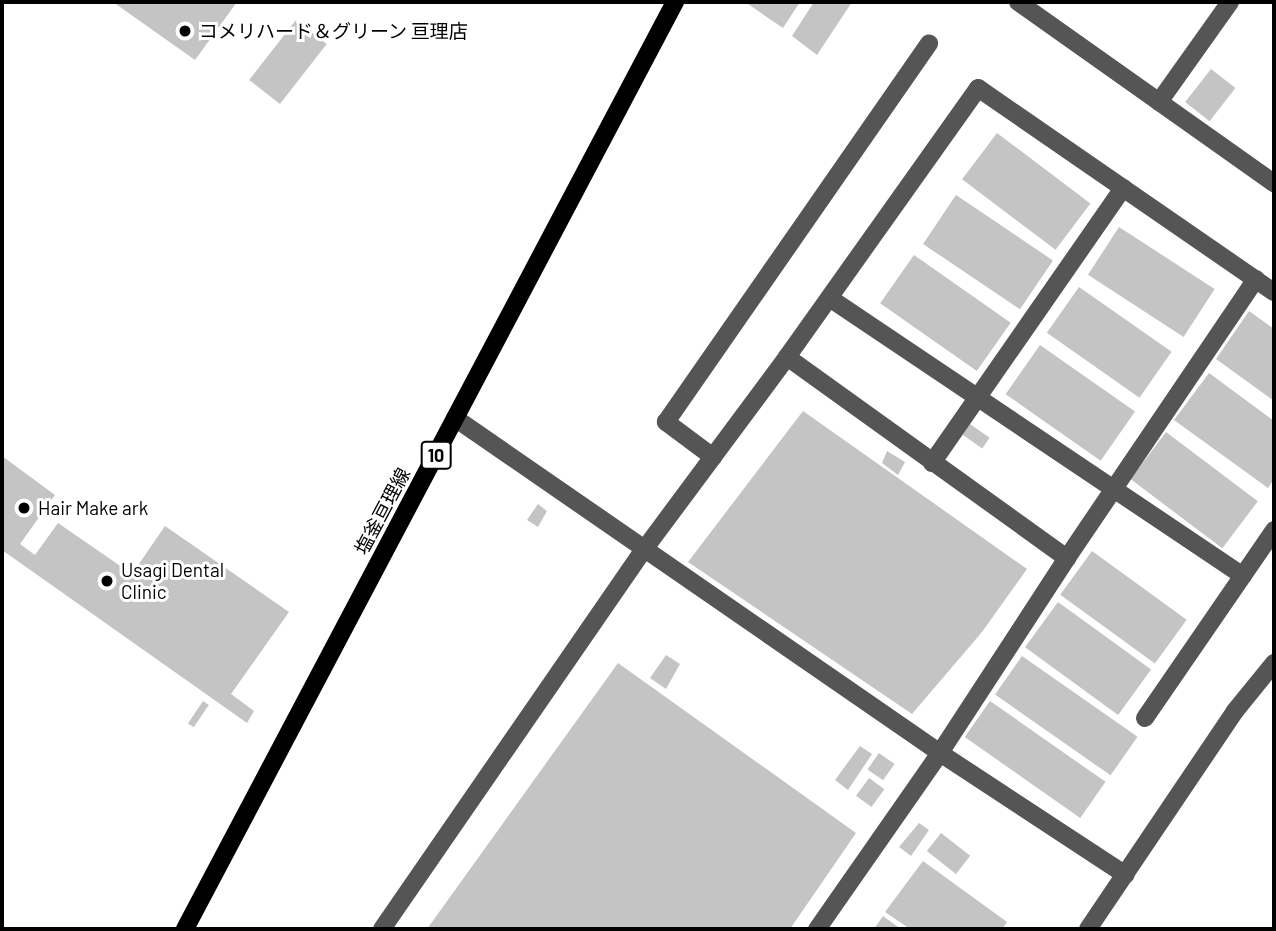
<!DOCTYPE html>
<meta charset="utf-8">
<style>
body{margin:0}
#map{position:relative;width:1276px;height:931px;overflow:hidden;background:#fff;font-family:Barlow,"Noto Sans JP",sans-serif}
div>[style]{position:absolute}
.building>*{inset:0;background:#c4c4c4;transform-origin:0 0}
.minor>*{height:18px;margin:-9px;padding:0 9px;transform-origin:9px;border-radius:9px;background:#555}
.major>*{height:18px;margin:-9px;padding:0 9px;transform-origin:9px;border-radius:9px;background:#000}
.dots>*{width:19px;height:19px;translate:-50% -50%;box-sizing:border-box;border:4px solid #fff;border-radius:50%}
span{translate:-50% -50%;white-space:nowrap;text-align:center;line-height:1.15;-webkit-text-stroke:6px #fff;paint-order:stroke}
.shield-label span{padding:2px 5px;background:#fff;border:2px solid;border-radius:5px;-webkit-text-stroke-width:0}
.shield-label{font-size:18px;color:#000;font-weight:700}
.poi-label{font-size:19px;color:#000}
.left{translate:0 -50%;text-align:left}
.street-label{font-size:19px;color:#000}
.frame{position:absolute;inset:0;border:4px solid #000;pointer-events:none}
</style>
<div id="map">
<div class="building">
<div style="clip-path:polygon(113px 2px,237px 2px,195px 60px)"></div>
<div style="clip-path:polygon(745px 2px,800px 2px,783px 28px)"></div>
<div style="clip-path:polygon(814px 2px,852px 2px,817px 55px,792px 36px)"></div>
<div style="left:296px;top:20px;width:39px;height:76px;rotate:38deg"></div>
<div style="left:1211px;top:69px;width:31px;height:42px;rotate:38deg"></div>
<div style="left:997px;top:133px;width:117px;height:58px;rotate:37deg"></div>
<div style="left:956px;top:195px;width:117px;height:59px;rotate:34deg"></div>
<div style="left:1119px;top:227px;width:114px;height:57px;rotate:33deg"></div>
<div style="left:914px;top:255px;width:118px;height:59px;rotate:35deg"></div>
<div style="left:1079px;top:287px;width:113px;height:56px;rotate:35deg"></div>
<div style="clip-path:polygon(1249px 311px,1274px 329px,1274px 401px,1216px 359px)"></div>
<div style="left:1040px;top:345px;width:116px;height:60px;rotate:35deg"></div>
<div style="clip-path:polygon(1209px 373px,1274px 421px,1274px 479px,1268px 488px,1174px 420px)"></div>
<div style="clip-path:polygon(803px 411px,1027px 569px,982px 632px,912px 714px,688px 562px)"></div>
<div style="left:970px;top:424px;width:24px;height:13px;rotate:35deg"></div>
<div style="left:1166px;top:432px;width:115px;height:59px;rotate:37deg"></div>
<div style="clip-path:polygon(887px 451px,905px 462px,898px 475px,882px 463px)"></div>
<div style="clip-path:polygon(2px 456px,55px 495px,20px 544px,35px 555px,58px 523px,132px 574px,165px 526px,289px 612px,231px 694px,254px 711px,247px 723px,2px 550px)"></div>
<div style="clip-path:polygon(538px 504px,547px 511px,538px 527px,527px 520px)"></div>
<div style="left:1092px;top:551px;width:117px;height:54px;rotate:36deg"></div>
<div style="left:1058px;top:602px;width:115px;height:56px;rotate:36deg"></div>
<div style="clip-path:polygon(666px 655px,680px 664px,666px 689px,650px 678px)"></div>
<div style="left:1022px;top:656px;width:141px;height:47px;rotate:35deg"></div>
<div style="clip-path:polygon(618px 663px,856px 833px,790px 929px,427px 929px)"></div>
<div style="left:203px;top:701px;width:7px;height:27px;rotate:34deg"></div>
<div style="left:990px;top:701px;width:141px;height:44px;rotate:35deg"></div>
<div style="clip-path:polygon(860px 746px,872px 754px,848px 790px,835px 780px)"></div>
<div style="left:879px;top:753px;width:19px;height:20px;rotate:35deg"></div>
<div style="left:869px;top:778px;width:19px;height:22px;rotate:36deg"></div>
<div style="clip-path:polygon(919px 823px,929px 830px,911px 856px,899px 847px)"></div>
<div style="left:941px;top:833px;width:37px;height:23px;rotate:38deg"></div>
<div style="clip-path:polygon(923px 861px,1007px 922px,1002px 929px,910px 929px,885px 912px)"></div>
<div style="clip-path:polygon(883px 916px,901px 929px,874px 929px)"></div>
</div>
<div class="minor">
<div style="left:1018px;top:2px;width:314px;rotate:35.3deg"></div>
<div style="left:1159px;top:102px;width:123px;rotate:-54.6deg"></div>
<div style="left:831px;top:299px;width:496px;rotate:33.9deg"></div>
<div style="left:787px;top:357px;width:330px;rotate:-54.6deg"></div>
<div style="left:978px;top:88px;width:359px;rotate:34.6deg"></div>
<div style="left:455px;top:418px;width:589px;rotate:34.63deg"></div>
<div style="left:940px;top:753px;width:222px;rotate:33.3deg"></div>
<div style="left:713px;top:457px;width:59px;rotate:-143.3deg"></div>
<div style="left:666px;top:422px;width:461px;rotate:-55.2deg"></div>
<div style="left:932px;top:463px;width:335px;rotate:-55.2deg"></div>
<div style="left:1067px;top:558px;width:337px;rotate:-55.9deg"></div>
<div style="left:1145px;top:718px;width:228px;rotate:-55.5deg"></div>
<div style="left:382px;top:929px;width:464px;rotate:-55.4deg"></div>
<div style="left:646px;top:547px;width:237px;rotate:-53.4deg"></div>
<div style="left:787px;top:357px;width:345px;rotate:35.7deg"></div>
<div style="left:1067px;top:558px;width:233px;rotate:123.1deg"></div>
<div style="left:940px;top:753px;width:215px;rotate:124.9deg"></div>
<div style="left:1088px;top:929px;width:263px;rotate:-56deg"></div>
<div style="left:1235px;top:711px;width:62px;rotate:-50.9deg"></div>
</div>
<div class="major">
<div style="left:185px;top:929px;width:1049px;rotate:-62.14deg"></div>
</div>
<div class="dots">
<div style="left:185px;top:31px;background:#000"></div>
<div style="left:24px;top:508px;background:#000"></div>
<div style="left:107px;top:581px;background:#000"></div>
</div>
<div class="shield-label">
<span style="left:436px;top:455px">10</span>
</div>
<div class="poi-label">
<span class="left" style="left:199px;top:31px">コメリハード＆グリーン 亘理店</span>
<span class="left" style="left:38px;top:508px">Hair Make ark</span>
<span class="left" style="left:121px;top:581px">Usagi Dental<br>Clinic</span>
</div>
<div class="street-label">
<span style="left:382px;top:511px;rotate:-62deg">塩釜亘理線</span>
</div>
<div class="frame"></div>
</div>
